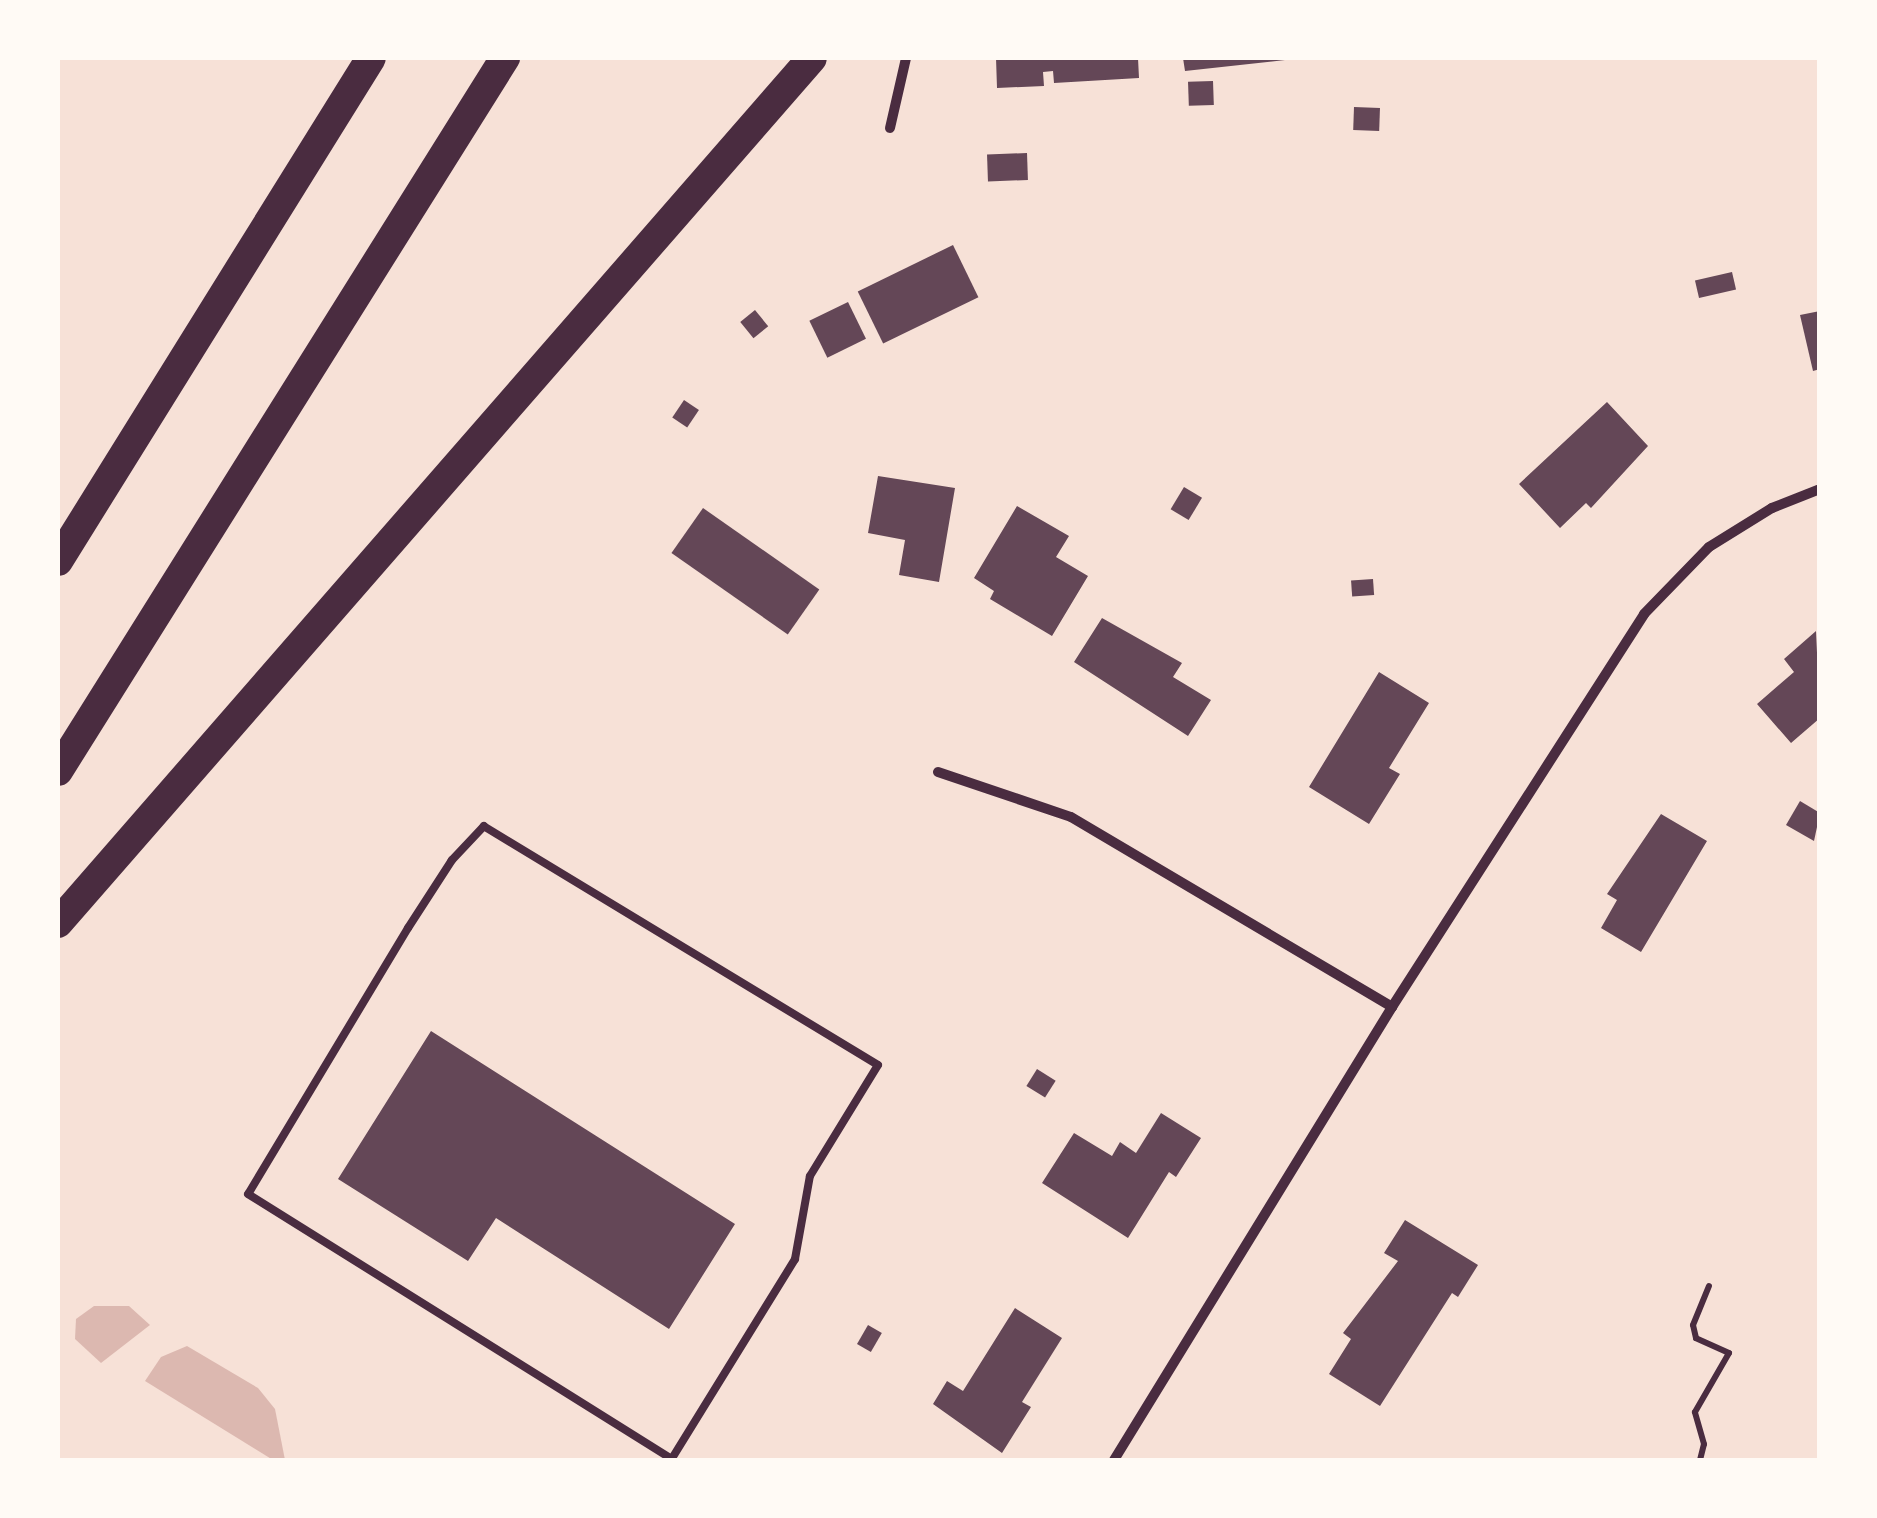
<!DOCTYPE html>
<style>
body{margin:0}
#map{position:relative;width:1877px;height:1518px;overflow:hidden;background:#f7e1d7;font-family:Manrope,sans-serif}
div>[style]{position:absolute}
.water>*{inset:0;background:#dcb8b0}
.building>*{inset:0;background:#644757;transform-origin:0 0}
.path>*{height:6px;margin:-3px;padding:0 3px;transform-origin:3px;border-radius:3px;background:#4a2c40}
.service>*{height:8px;margin:-4px;padding:0 4px;transform-origin:4px;border-radius:4px;background:#4a2c40}
.minor>*{height:10px;margin:-5px;padding:0 5px;transform-origin:5px;border-radius:5px;background:#4a2c40}
.motorway>*{height:30px;margin:-15px;padding:0 15px;transform-origin:15px;border-radius:15px;background:#4a2c40}
span{translate:-50% -50%;white-space:nowrap;text-align:center;line-height:1.15;-webkit-text-stroke:9px #fffaf5;paint-order:stroke}
.frame{position:absolute;inset:0;border:60px solid #fffaf5;pointer-events:none}
</style>
<div id="map">
<div class="water">
<div style="clip-path:polygon(94px 1306px,129px 1306px,150px 1325px,101px 1363px,75px 1339px,76px 1319px)"></div>
<div style="clip-path:polygon(187px 1346px,258px 1388px,275px 1409px,285px 1460px,273px 1460px,145px 1381px,161px 1357px)"></div>
</div>
<div class="building">
<div style="clip-path:polygon(996px 58px,1138px 58px,1139px 78px,1054px 83px,1053px 71px,1043px 72px,1044px 86px,997px 88px)"></div>
<div style="clip-path:polygon(1183px 58px,1285px 58px,1285px 60px,1185px 71px)"></div>
<div style="left:1213px;top:81px;width:24px;height:25px;rotate:88deg"></div>
<div style="left:1354px;top:107px;width:26px;height:23px;rotate:2deg"></div>
<div style="left:1027px;top:153px;width:27px;height:40px;rotate:88deg"></div>
<div style="left:953px;top:245px;width:58px;height:106px;rotate:64deg"></div>
<div style="left:1732px;top:272px;width:18px;height:38px;rotate:77deg"></div>
<div style="left:848px;top:302px;width:41px;height:43px;rotate:64deg"></div>
<div style="left:755px;top:310px;width:21px;height:19px;rotate:51deg"></div>
<div style="clip-path:polygon(1820px 311px,1820px 369px,1813px 371px,1800px 315px)"></div>
<div style="left:684px;top:400px;width:18px;height:21px;rotate:34deg"></div>
<div style="clip-path:polygon(1607px 402px,1648px 446px,1591px 508px,1586px 503px,1560px 528px,1519px 484px)"></div>
<div style="clip-path:polygon(878px 476px,955px 488px,939px 582px,899px 575px,905px 540px,868px 533px)"></div>
<div style="left:1184px;top:487px;width:21px;height:26px;rotate:31deg"></div>
<div style="clip-path:polygon(1017px 506px,1069px 536px,1056px 557px,1088px 576px,1052px 636px,990px 599px,994px 591px,974px 578px)"></div>
<div style="left:703px;top:508px;width:142px;height:55px;rotate:35deg"></div>
<div style="left:1373px;top:579px;width:16px;height:22px;rotate:86deg"></div>
<div style="clip-path:polygon(1102px 618px,1182px 663px,1173px 677px,1211px 700px,1188px 736px,1074px 662px)"></div>
<div style="clip-path:polygon(1816px 631px,1820px 718px,1791px 743px,1757px 704px,1794px 672px,1784px 659px)"></div>
<div style="clip-path:polygon(1379px 672px,1429px 703px,1389px 768px,1400px 774px,1369px 824px,1309px 787px)"></div>
<div style="clip-path:polygon(1800px 801px,1820px 813px,1814px 841px,1786px 825px)"></div>
<div style="clip-path:polygon(1661px 814px,1707px 841px,1641px 952px,1601px 928px,1617px 900px,1607px 894px)"></div>
<div style="clip-path:polygon(431px 1031px,735px 1224px,669px 1329px,496px 1218px,468px 1261px,338px 1179px)"></div>
<div style="left:1037px;top:1069px;width:22px;height:20px;rotate:32deg"></div>
<div style="clip-path:polygon(1161px 1113px,1201px 1138px,1176px 1177px,1169px 1172px,1128px 1238px,1042px 1183px,1074px 1133px,1112px 1156px,1120px 1142px,1136px 1153px)"></div>
<div style="clip-path:polygon(1405px 1220px,1478px 1265px,1458px 1297px,1452px 1293px,1380px 1406px,1329px 1374px,1351px 1339px,1343px 1333px,1398px 1261px,1384px 1253px)"></div>
<div style="clip-path:polygon(1015px 1308px,1062px 1338px,1022px 1402px,1031px 1407px,1002px 1453px,933px 1404px,947px 1381px,963px 1391px)"></div>
<div style="left:868px;top:1325px;width:16px;height:22px;rotate:30deg"></div>
</div>
<div class="path">
<div style="left:1700px;top:1460px;width:16px;rotate:-76deg"></div>
<div style="left:1704px;top:1444px;width:33px;rotate:-106deg"></div>
<div style="left:1695px;top:1412px;width:68px;rotate:-60deg"></div>
<div style="left:1729px;top:1353px;width:36px;rotate:-156deg"></div>
<div style="left:1696px;top:1338px;width:13px;rotate:-103deg"></div>
<div style="left:1693px;top:1325px;width:42px;rotate:-67.7deg"></div>
</div>
<div class="service">
<div style="left:671px;top:1460px;width:236px;rotate:-58.3deg"></div>
<div style="left:795px;top:1259px;width:84px;rotate:-79.8deg"></div>
<div style="left:810px;top:1176px;width:130px;rotate:-58.5deg"></div>
<div style="left:878px;top:1065px;width:461px;rotate:-148.8deg"></div>
<div style="left:484px;top:826px;width:47px;rotate:133.3deg"></div>
<div style="left:452px;top:860px;width:81px;rotate:122.9deg"></div>
<div style="left:408px;top:928px;width:310px;rotate:121deg"></div>
<div style="left:248px;top:1194px;width:500px;rotate:32.01deg"></div>
</div>
<div class="minor">
<div style="left:890px;top:128px;width:72px;rotate:-77.1deg"></div>
<div style="left:938px;top:772px;width:140px;rotate:18.7deg"></div>
<div style="left:1071px;top:817px;width:373px;rotate:30.6deg"></div>
<div style="left:1114px;top:1460px;width:532px;rotate:-58.46deg"></div>
<div style="left:1392px;top:1007px;width:467px;rotate:-57.3deg"></div>
<div style="left:1644px;top:614px;width:93px;rotate:-45.9deg"></div>
<div style="left:1709px;top:547px;width:74px;rotate:-31.8deg"></div>
<div style="left:1772px;top:508px;width:52px;rotate:-21.6deg"></div>
</div>
<div class="motorway">
<div style="left:58px;top:561px;width:592px;rotate:-58.11deg"></div>
<div style="left:58px;top:771px;width:842px;rotate:-57.92deg"></div>
<div style="left:58px;top:923px;width:1147px;rotate:-48.92deg"></div>
</div>
<div class="frame"></div>
</div>
